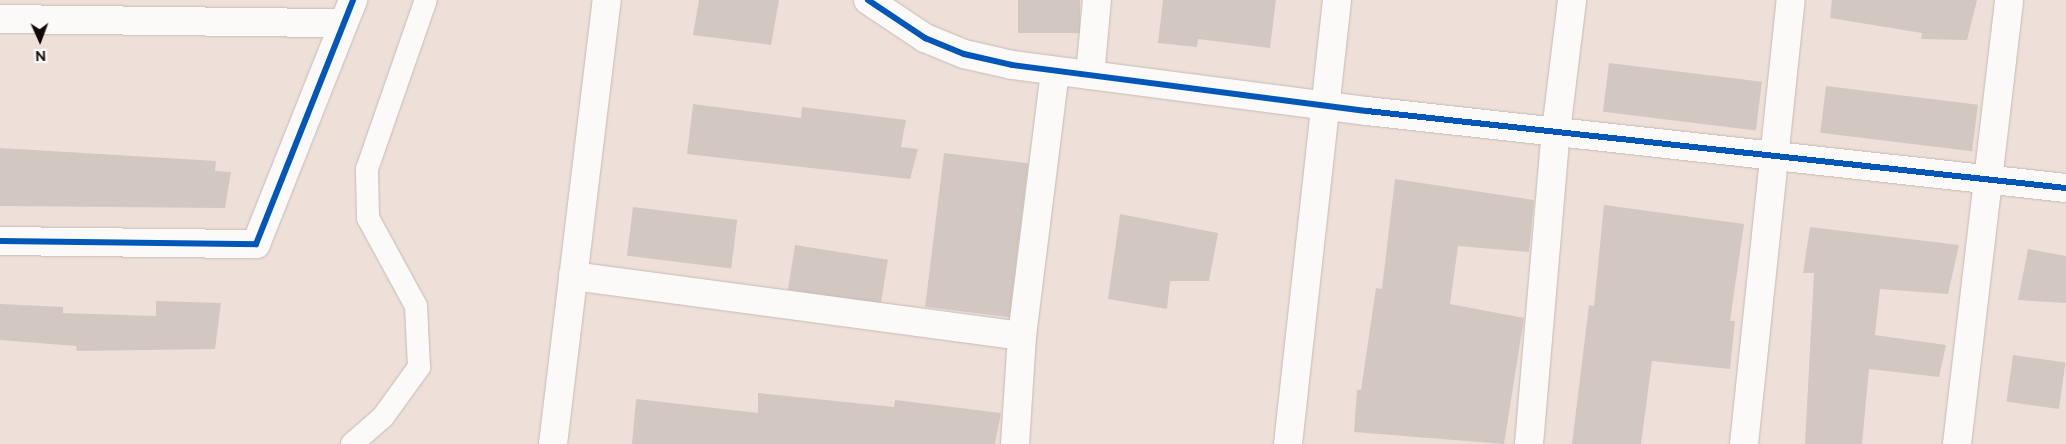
<!DOCTYPE html>
<style>
body{margin:0}
#map{position:relative;width:2066px;height:444px;overflow:hidden;background:#eee0d9;font-family:Figtree,sans-serif}
div>[style]{position:absolute}
.building>*{inset:0;background:#d2c7c1;transform-origin:0 0}
.roads{filter:drop-shadow(0 0 1px #c5bab5) drop-shadow(0 0 1px #c5bab5)}
.service>*{height:22px;margin:-11px;padding:0 11px;transform-origin:11px;border-radius:11px;background:#fcfaf9}
.minor>*{height:28px;margin:-14px;padding:0 14px;transform-origin:14px;border-radius:14px;background:#fcfaf9}
.tertiary>*{height:28px;margin:-14px;padding:0 14px;transform-origin:14px;border-radius:14px;background:#fcfaf9}
.cycleway>*{height:6px;margin:-3px;padding:0 3px;transform-origin:3px;border-radius:3px;background:#0057b8}
span{translate:-50% -50%;white-space:nowrap;text-align:center;line-height:1.15;-webkit-text-stroke:4px #fff;paint-order:stroke}
.north{position:absolute;left:15px;top:15px;width:50px;height:50px;-webkit-text-stroke:4px #fff;paint-order:stroke;rotate:178deg;font-size:14px;font-weight:700;line-height:20px;text-align:center;color:#120906}
.north::after{content:'';display:block;margin:auto;width:18px;height:22px;background:#120906;clip-path:polygon(50% 0,100% 100%,50% 72%,0 100%)}
</style>
<div id="map">
<div class="building">
<div style="clip-path:polygon(699px 0,779px 0,771px 45px,693px 35px)"></div>
<div style="left:1018px;top:0;width:62px;height:33px"></div>
<div style="clip-path:polygon(1163px 0,1276px 0,1270px 48px,1198px 39px,1197px 47px,1158px 43px)"></div>
<div style="clip-path:polygon(1832px 0,1977px 0,1967px 40px,1921px 39px,1922px 33px,1830px 18px)"></div>
<div style="left:1609px;top:63px;width:154px;height:49px;rotate:7deg"></div>
<div style="left:1826px;top:86px;width:153px;height:47px;rotate:7deg"></div>
<div style="clip-path:polygon(693px 104px,801px 118px,802px 107px,906px 120px,901px 147px,918px 149px,910px 179px,687px 154px)"></div>
<div style="clip-path:polygon(0 148px,216px 161px,215px 171px,231px 172px,225px 208px,0 206px)"></div>
<div style="left:944px;top:153px;width:85px;height:155px;rotate:7deg"></div>
<div style="clip-path:polygon(1395px 179px,1534px 200px,1529px 252px,1458px 246px,1450px 304px,1524px 318px,1504px 444px,1354px 432px,1357px 390px,1361px 390px,1376px 288px,1382px 289px)"></div>
<div style="clip-path:polygon(1604px 205px,1744px 224px,1730px 321px,1735px 321px,1730px 369px,1652px 361px,1641px 444px,1572px 444px,1589px 305px,1594px 306px)"></div>
<div style="left:633px;top:207px;width:105px;height:49px;rotate:7deg"></div>
<div style="clip-path:polygon(1120px 214px,1218px 233px,1209px 281px,1170px 281px,1167px 309px,1108px 299px)"></div>
<div style="clip-path:polygon(1810px 227px,1959px 245px,1948px 294px,1880px 289px,1875px 335px,1946px 345px,1939px 377px,1869px 369px,1862px 444px,1805px 444px,1814px 273px,1803px 273px)"></div>
<div style="left:795px;top:245px;width:94px;height:45px;rotate:9deg"></div>
<div style="clip-path:polygon(2028px 249px,2066px 256px,2066px 303px,2018px 300px)"></div>
<div style="clip-path:polygon(156px 301px,221px 303px,215px 349px,77px 351px,76px 346px,0 340px,0 304px,63px 307px,63px 313px,156px 316px)"></div>
<div style="left:2013px;top:355px;width:53px;height:47px;rotate:8deg"></div>
<div style="clip-path:polygon(758px 393px,894px 407px,895px 400px,1001px 413px,995px 444px,632px 444px,636px 399px,758px 413px)"></div>
</div>
<div class="roads">
<div class="service">
<div style="left:352px;top:444px;width:41px;rotate:-41.1deg"></div>
<div style="left:383px;top:417px;width:62px;rotate:-54.2deg"></div>
<div style="left:419px;top:367px;width:61px;rotate:-92.8deg"></div>
<div style="left:416px;top:306px;width:100px;rotate:-118.6deg"></div>
<div style="left:368px;top:218px;width:49px;rotate:-91.2deg"></div>
<div style="left:367px;top:169px;width:179px;rotate:-70.8deg"></div>
</div>
<div class="minor">
<div style="left:0;top:19px;width:343px;rotate:0.7deg"></div>
<div style="left:1090px;top:75px;width:75px;rotate:-84.7deg"></div>
<div style="left:0;top:241px;width:256px;rotate:0.7deg"></div>
<div style="left:256px;top:244px;width:263px;rotate:-68.3deg"></div>
<div style="left:573px;top:276px;width:453px;rotate:7.6deg"></div>
<div style="left:553px;top:444px;width:447px;rotate:-83.1deg"></div>
<div style="left:1015px;top:444px;width:108px;rotate:-86.3deg"></div>
<div style="left:1022px;top:336px;width:267px;rotate:-82.9deg"></div>
<div style="left:1529px;top:444px;width:314px;rotate:-85.1deg"></div>
<div style="left:1556px;top:131px;width:132px;rotate:-83deg"></div>
<div style="left:1744px;top:444px;width:446px;rotate:-84deg"></div>
<div style="left:1957px;top:444px;width:447px;rotate:-83.3deg"></div>
</div>
<div class="tertiary">
<div style="left:868px;top:0;width:69px;rotate:33.7deg"></div>
<div style="left:925px;top:38px;width:42px;rotate:22.3deg"></div>
<div style="left:964px;top:54px;width:49px;rotate:12.9deg"></div>
<div style="left:1012px;top:65px;width:358px;rotate:7.4deg"></div>
<div style="left:1367px;top:111px;width:703px;rotate:6.29deg"></div>
<div style="left:1288px;top:444px;width:447px;rotate:-83.7deg"></div>
</div>
</div>
<div class="cycleway">
<div style="left:868px;top:0;width:69px;rotate:33.7deg"></div>
<div style="left:925px;top:38px;width:42px;rotate:22.3deg"></div>
<div style="left:964px;top:54px;width:49px;rotate:12.9deg"></div>
<div style="left:1012px;top:65px;width:358px;rotate:7.4deg"></div>
<div style="left:1367px;top:111px;width:703px;rotate:6.29deg"></div>
<div style="left:0;top:241px;width:256px;rotate:0.7deg"></div>
<div style="left:256px;top:244px;width:263px;rotate:-68.3deg"></div>
</div>
<div class="north">N</div>
</div>
